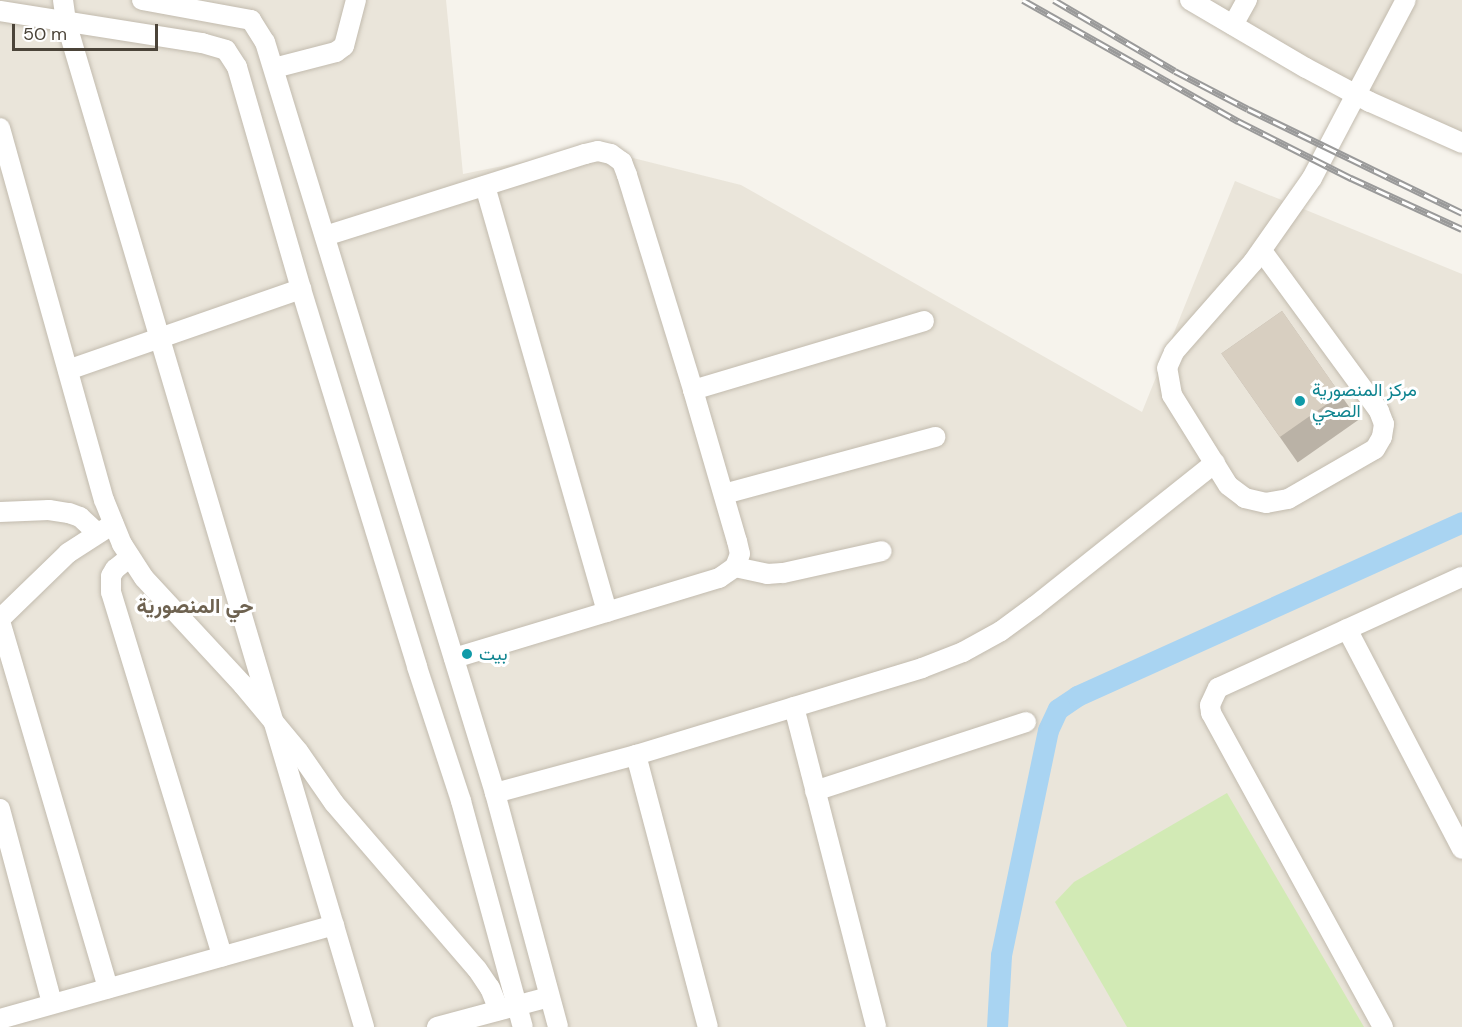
<!DOCTYPE html>
<meta charset="utf-8">
<style>
body{margin:0}
#map{position:relative;width:1462px;height:1027px;overflow:hidden;background:#f6f3ec;font-family:"DM Sans",Vazirmatn,sans-serif}
div>[style]{position:absolute}
.residential>*{inset:0;background:#eae5da}
.green>*{inset:0;background:#d2eab5}
.canal>*{height:21px;margin:-10.5px;padding:0 10.5px;transform-origin:10.5px;border-radius:10.5px;background:#a9d4f2}
.roads{filter:drop-shadow(0 0 2px #c2bbae) drop-shadow(0 0 2px #c2bbae)}
.minor>*{height:20px;margin:-10px;padding:0 10px;transform-origin:10px;border-radius:10px;background:#fff}
.rail>*{height:7px;margin-top:-3.5px;transform-origin:0;background:repeating-linear-gradient(90deg,#fff 0 14px,#9a9a9a 0 28px);box-sizing:border-box;border-block:2px solid #9a9a9a}
.wall>*{inset:0;background:#bab2a6;transform-origin:0 0}
.building>*{inset:0;background:#d8cfc1;transform-origin:0 0}
.dots>*{width:16px;height:16px;translate:-50% -50%;box-sizing:border-box;border:3px solid #fff;border-radius:50%}
span{translate:-50% -50%;white-space:nowrap;text-align:center;line-height:1.15;-webkit-text-stroke:6px #fff;paint-order:stroke}
.culture-label{font-size:18px;color:#0d838f}
.left{translate:0 -50%;text-align:left}
.quarter-label{font-size:21px;color:#6e6250;font-weight:700}
.scale{position:absolute;left:12px;top:24px;width:146px;height:27px;box-sizing:border-box;border:3px solid #4b4439;border-top:0;padding-left:8px;font-size:18px;line-height:21px;white-space:nowrap;color:#4b4439;-webkit-text-stroke:4px #fff;paint-order:stroke}
</style>
<div id="map">
<div class="residential">
<div style="clip-path:polygon(0 0,446px 0,463px 174px,593px 148px,741px 185px,1142px 412px,1235px 181px,1462px 274px,1462px 1027px,0 1027px)"></div>
<div style="clip-path:polygon(1205px 0,1462px 0,1462px 137px,1386px 102px)"></div>
</div>
<div class="green">
<div style="clip-path:polygon(1227px 793px,1364px 1027px,1127px 1027px,1055px 902px,1074px 882px)"></div>
</div>
<div class="canal">
<div style="left:997px;top:1027px;width:72px;rotate:-86.8deg"></div>
<div style="left:1001px;top:955px;width:230px;rotate:-78.2deg"></div>
<div style="left:1048px;top:730px;width:23px;rotate:-65deg"></div>
<div style="left:1058px;top:709px;width:23px;rotate:-34deg"></div>
<div style="left:1077px;top:696px;width:422px;rotate:-24.3deg"></div>
</div>
<div class="roads">
<div class="minor">
<div style="left:63px;top:0;width:22px;rotate:82deg"></div>
<div style="left:66px;top:22px;width:1048px;rotate:73.48deg"></div>
<div style="left:142px;top:0;width:111px;rotate:10.4deg"></div>
<div style="left:251px;top:20px;width:26px;rotate:58deg"></div>
<div style="left:265px;top:42px;width:785px;rotate:72.97deg"></div>
<div style="left:495px;top:793px;width:242px;rotate:74.9deg"></div>
<div style="left:1190px;top:0;width:134px;rotate:30.4deg"></div>
<div style="left:1306px;top:68px;width:72px;rotate:28deg"></div>
<div style="left:1370px;top:102px;width:101px;rotate:24deg"></div>
<div style="left:0;top:11px;width:205px;rotate:9deg"></div>
<div style="left:202px;top:43px;width:25px;rotate:16deg"></div>
<div style="left:226px;top:50px;width:20px;rotate:57deg"></div>
<div style="left:237px;top:67px;width:231px;rotate:73.9deg"></div>
<div style="left:301px;top:289px;width:395px;rotate:72.9deg"></div>
<div style="left:417px;top:667px;width:141px;rotate:71.8deg"></div>
<div style="left:461px;top:801px;width:234px;rotate:74.7deg"></div>
<div style="left:1233px;top:25px;width:29px;rotate:-61deg"></div>
<div style="left:274px;top:68px;width:64px;rotate:-14.5deg"></div>
<div style="left:336px;top:52px;width:10px;rotate:-37deg"></div>
<div style="left:344px;top:46px;width:48px;rotate:-75.4deg"></div>
<div style="left:0;top:128px;width:386px;rotate:74.4deg"></div>
<div style="left:104px;top:500px;width:48px;rotate:67.8deg"></div>
<div style="left:122px;top:544px;width:40px;rotate:57.1deg"></div>
<div style="left:144px;top:578px;width:146px;rotate:47.2deg"></div>
<div style="left:243px;top:685px;width:86px;rotate:50.2deg"></div>
<div style="left:298px;top:751px;width:63px;rotate:55.3deg"></div>
<div style="left:334px;top:803px;width:219px;rotate:49.3deg"></div>
<div style="left:477px;top:969px;width:23px;rotate:56deg"></div>
<div style="left:490px;top:988px;width:24px;rotate:68deg"></div>
<div style="left:485px;top:186px;width:443px;rotate:74deg"></div>
<div style="left:325px;top:236px;width:273px;rotate:-17.5deg"></div>
<div style="left:585px;top:154px;width:13px;rotate:-13deg"></div>
<div style="left:598px;top:151px;width:13px;rotate:13deg"></div>
<div style="left:611px;top:154px;width:14px;rotate:36deg"></div>
<div style="left:622px;top:162px;width:14px;rotate:69deg"></div>
<div style="left:627px;top:175px;width:225px;rotate:72.9deg"></div>
<div style="left:693px;top:390px;width:157px;rotate:73.8deg"></div>
<div style="left:737px;top:541px;width:13px;rotate:77deg"></div>
<div style="left:740px;top:554px;width:14px;rotate:111deg"></div>
<div style="left:735px;top:567px;width:19px;rotate:145deg"></div>
<div style="left:719px;top:578px;width:277px;rotate:163.2deg"></div>
<div style="left:1262px;top:251px;width:198px;rotate:53.8deg"></div>
<div style="left:1379px;top:411px;width:14px;rotate:69deg"></div>
<div style="left:1384px;top:424px;width:13px;rotate:99deg"></div>
<div style="left:1382px;top:437px;width:14px;rotate:120deg"></div>
<div style="left:1375px;top:449px;width:100px;rotate:150.1deg"></div>
<div style="left:1288px;top:499px;width:22px;rotate:170deg"></div>
<div style="left:1266px;top:503px;width:22px;rotate:-167deg"></div>
<div style="left:1245px;top:498px;width:21px;rotate:-143deg"></div>
<div style="left:1228px;top:485px;width:106px;rotate:-121.9deg"></div>
<div style="left:1172px;top:395px;width:27px;rotate:-100deg"></div>
<div style="left:1167px;top:368px;width:17px;rotate:-66deg"></div>
<div style="left:1174px;top:352px;width:120px;rotate:-48.7deg"></div>
<div style="left:1253px;top:262px;width:103px;rotate:-54.9deg"></div>
<div style="left:1312px;top:178px;width:201px;rotate:-62.2deg"></div>
<div style="left:68px;top:370px;width:247px;rotate:-19.2deg"></div>
<div style="left:693px;top:390px;width:241px;rotate:-16.6deg"></div>
<div style="left:724px;top:494px;width:219px;rotate:-15.1deg"></div>
<div style="left:0;top:512px;width:49px;rotate:-2.3deg"></div>
<div style="left:49px;top:510px;width:20px;rotate:9deg"></div>
<div style="left:69px;top:513px;width:12px;rotate:20deg"></div>
<div style="left:80px;top:517px;width:23px;rotate:43deg"></div>
<div style="left:130px;top:557px;width:19px;rotate:141deg"></div>
<div style="left:115px;top:569px;width:8px;rotate:120deg"></div>
<div style="left:111px;top:576px;width:16px;rotate:90deg"></div>
<div style="left:111px;top:592px;width:381px;rotate:73deg"></div>
<div style="left:735px;top:567px;width:33px;rotate:12deg"></div>
<div style="left:767px;top:574px;width:16px;rotate:-4deg"></div>
<div style="left:783px;top:573px;width:101px;rotate:-12.5deg"></div>
<div style="left:0;top:619px;width:95px;rotate:-44.1deg"></div>
<div style="left:68px;top:553px;width:54px;rotate:-32.8deg"></div>
<div style="left:0;top:621px;width:383px;rotate:73.6deg"></div>
<div style="left:1347px;top:629px;width:248px;rotate:62.4deg"></div>
<div style="left:794px;top:707px;width:330px;rotate:75.6deg"></div>
<div style="left:636px;top:755px;width:281px;rotate:75.2deg"></div>
<div style="left:815px;top:791px;width:222px;rotate:-18.1deg"></div>
<div style="left:495px;top:793px;width:146px;rotate:-15.1deg"></div>
<div style="left:636px;top:755px;width:299px;rotate:-16.9deg"></div>
<div style="left:922px;top:668px;width:44px;rotate:-21.3deg"></div>
<div style="left:963px;top:652px;width:43px;rotate:-28.9deg"></div>
<div style="left:1001px;top:631px;width:42px;rotate:-36.3deg"></div>
<div style="left:1035px;top:606px;width:230px;rotate:-38.5deg"></div>
<div style="left:0;top:809px;width:201px;rotate:75deg"></div>
<div style="left:0;top:1019px;width:347px;rotate:-15.7deg"></div>
<div style="left:437px;top:1027px;width:116px;rotate:-15deg"></div>
<div style="left:1383px;top:1027px;width:358px;rotate:-118.7deg"></div>
<div style="left:1211px;top:713px;width:8px;rotate:-97deg"></div>
<div style="left:1210px;top:705px;width:19px;rotate:-65deg"></div>
<div style="left:1218px;top:688px;width:268px;rotate:-24.5deg"></div>
</div>
</div>
<div class="rail">
<div style="left:1023px;top:0;width:247px;rotate:29.4deg"></div>
<div style="left:1238px;top:121px;width:127px;rotate:26.8deg"></div>
<div style="left:1351px;top:178px;width:122px;rotate:24.7deg"></div>
<div style="left:1054px;top:0;width:140px;rotate:30.4deg"></div>
<div style="left:1175px;top:71px;width:82px;rotate:27.5deg"></div>
<div style="left:1248px;top:109px;width:238px;rotate:25.9deg"></div>
</div>
<div class="wall">
<div style="left:1282px;top:311px;width:133px;height:74px;rotate:55deg"></div>
</div>
<div class="building">
<div style="left:1282px;top:311px;width:102px;height:74px;rotate:55deg"></div>
</div>
<div class="dots">
<div style="left:1300px;top:401px;background:#0f9aa8"></div>
<div style="left:467px;top:654px;background:#0f9aa8"></div>
</div>
<div class="culture-label">
<span class="left" style="left:1312px;top:401px">مركز المنصورية<br>الصحي</span>
<span class="left" style="left:479px;top:654px">بيت</span>
</div>
<div class="quarter-label">
<span style="left:195px;top:606px">حي المنصورية</span>
</div>
<div class="scale">50 m</div>
</div>
